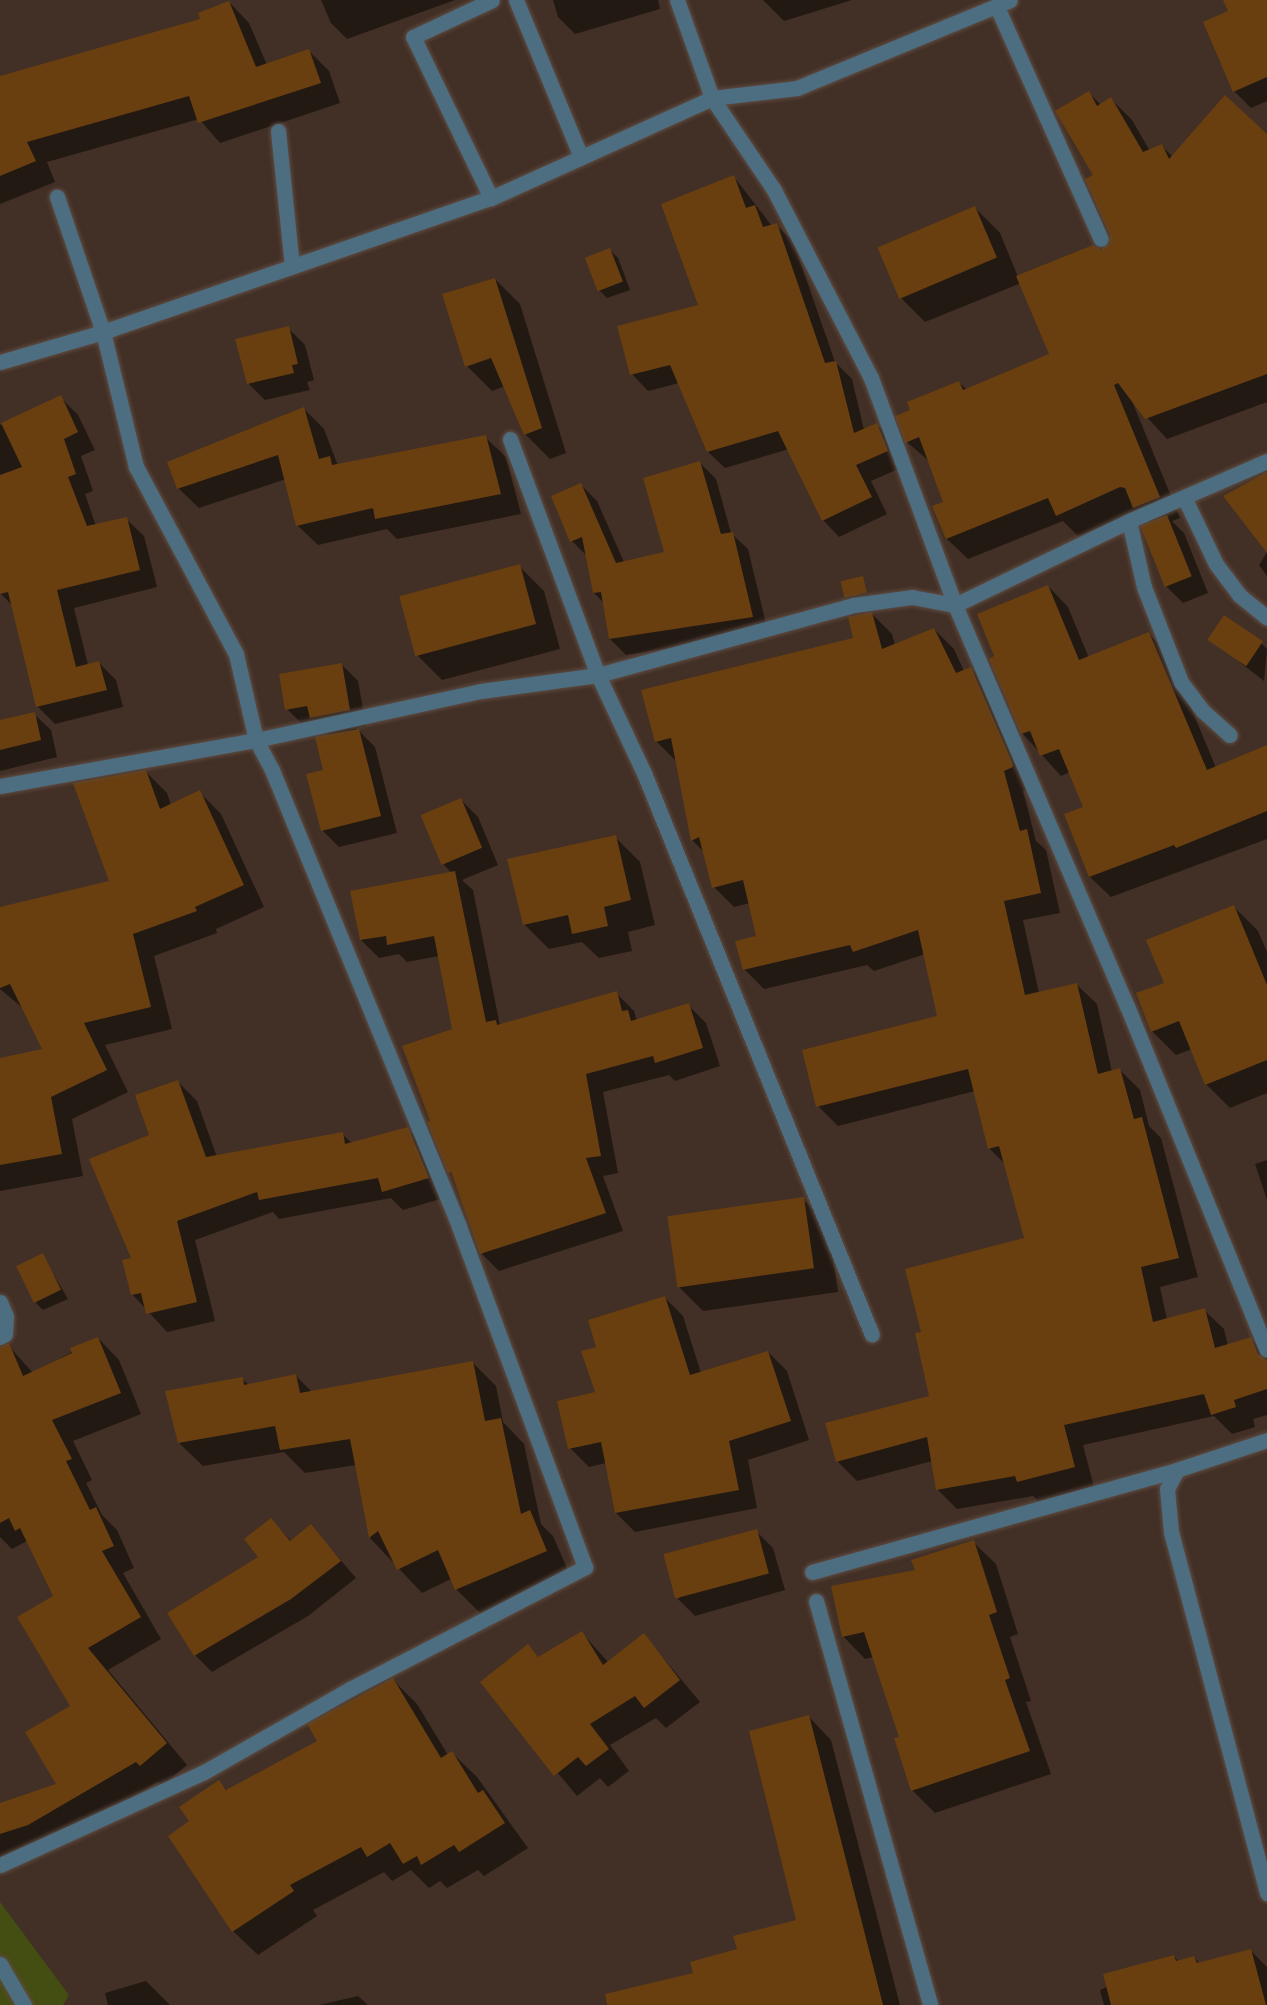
<!DOCTYPE html>
<style>
body{margin:0}
#map{position:relative;width:1267px;height:2005px;overflow:hidden;background:#422f25;font-family:"Roboto Condensed",sans-serif}
div>[style]{position:absolute}
.green>*{inset:0;background:#444d12}
.shadow>*{inset:0;background:#0007}
.building>*{inset:0;background:#693f10;transform-origin:0 0}
.roads{filter:drop-shadow(0 0 2px #5e4c43) drop-shadow(0 0 2px #5e4c43)}
.minor>*{height:15px;margin:-7.5px;padding:0 7.5px;transform-origin:7.5px;border-radius:7.5px;background:#4d6e80}
span{translate:-50% -50%;white-space:nowrap;text-align:center;line-height:1.15;-webkit-text-stroke:5px #422f25;paint-order:stroke}
</style>
<div id="map">
<div class="green">
<div style="clip-path:polygon(0 1902px,69px 1995px,63px 2005px,0 2005px)"></div>
</div>
<div class="shadow">
<div style="clip-path:polygon(321px 0,455px 0,347px 39px,331px 23px)"></div>
<div style="clip-path:polygon(553px 0,658px 0,660px 9px,575px 34px,558px 17px)"></div>
<div style="clip-path:polygon(763px 0,852px 0,784px 21px)"></div>
<div style="clip-path:polygon(1251px 0,1267px 0,1267px 101px,1251px 108px,1234px 91px)"></div>
<div style="clip-path:polygon(229px 2px,249px 23px,267px 65px,309px 51px,329px 71px,340px 103px,220px 143px,199px 119px,47px 162px,55px 182px,0 204px,0 77px,202px 20px)"></div>
<div style="clip-path:polygon(1089px 93px,1101px 105px,1111px 99px,1132px 120px,1150px 151px,1161px 145px,1173px 157px,1267px 136px,1267px 402px,1167px 439px,1132px 401px,1180px 518px,1172px 521px,1184px 533px,1208px 593px,1183px 603px,1166px 586px,1151px 524px,1138px 511px,1078px 536px,1063px 521px,968px 559px,947px 539px,934px 507px,945px 502px,930px 462px,907px 442px,911px 411px,959px 382px,967px 390px,1051px 355px,1021px 283px,925px 322px,900px 297px,975px 208px,1000px 233px,1018px 277px,1111px 245px,1111px 235px,1095px 175px)"></div>
<div style="clip-path:polygon(734px 177px,772px 226px,776px 225px,793px 241px,835px 362px,852px 379px,864px 430px,877px 425px,893px 441px,903px 467px,871px 481px,887px 514px,839px 537px,823px 520px,789px 449px,725px 468px,708px 452px,679px 383px,648px 391px,632px 374px,700px 306px)"></div>
<div style="clip-path:polygon(610px 250px,618px 258px,630px 290px,607px 298px,599px 290px)"></div>
<div style="clip-path:polygon(495px 279px,520px 304px,566px 453px,550px 459px,525px 434px,505px 386px,492px 391px,467px 366px)"></div>
<div style="clip-path:polygon(288px 328px,305px 345px,314px 380px,307px 382px,310px 390px,265px 400px,248px 383px)"></div>
<div style="clip-path:polygon(60px 397px,78px 415px,95px 450px,81px 456px,93px 491px,85px 494px,96px 526px,126px 519px,144px 536px,157px 587px,74px 608px,88px 665px,99px 663px,116px 680px,123px 707px,55px 724px,37px 706px,13px 606px,0 593px,0 425px)"></div>
<div style="clip-path:polygon(304px 409px,324px 429px,338px 466px,485px 437px,506px 457px,521px 514px,397px 539px,387px 529px,318px 545px,297px 525px,286px 479px,199px 508px,178px 488px)"></div>
<div style="clip-path:polygon(700px 463px,716px 479px,731px 533px,748px 549px,768px 632px,626px 655px,610px 639px,604px 603px,594px 593px,587px 556px,572px 541px,581px 485px,597px 501px,624px 562px,666px 553px)"></div>
<div style="clip-path:polygon(1267px 552px,1267px 576px,1259px 565px)"></div>
<div style="clip-path:polygon(519px 566px,544px 591px,560px 649px,442px 680px,417px 655px)"></div>
<div style="clip-path:polygon(1048px 586px,1068px 607px,1089px 658px,1149px 634px,1169px 654px,1216px 768px,1267px 747px,1267px 839px,1111px 897px,1090px 877px,1066px 815px,1085px 808px,1070px 772px,1061px 776px,1022px 733px,996px 657px)"></div>
<div style="clip-path:polygon(872px 614px,892px 634px,895px 645px,934px 629px,954px 649px,964px 671px,971px 669px,990px 688px,1032px 787px,1023px 791px,1036px 841px,1046px 850px,1060px 913px,1023px 920px,1039px 993px,1077px 985px,1097px 1004px,1112px 1072px,1120px 1070px,1140px 1090px,1149px 1126px,1161px 1138px,1198px 1277px,1160px 1287px,1167px 1320px,1204px 1310px,1224px 1329px,1228px 1346px,1251px 1339px,1267px 1355px,1267px 1415px,1253px 1419px,1255px 1427px,1232px 1434px,1214px 1416px,1083px 1445px,1094px 1487px,1038px 1501px,1033px 1496px,957px 1509px,937px 1489px,932px 1461px,857px 1481px,837px 1461px,931px 1397px,923px 1333px,1026px 1239px,1005px 1164px,989px 1148px,975px 1091px,838px 1126px,818px 1106px,938px 1017px,925px 954px,874px 971px,867px 965px,764px 989px,744px 969px,758px 938px,750px 903px,734px 907px,714px 887px,704px 852px,692px 840px,676px 761px,656px 741px,855px 640px)"></div>
<div style="clip-path:polygon(1210px 639px,1257px 639px,1267px 649px,1264px 681px)"></div>
<div style="clip-path:polygon(341px 664px,358px 681px,366px 726px,356px 728px,375px 747px,397px 833px,339px 847px,322px 830px,330px 736px,317px 723px,304px 726px,287px 709px)"></div>
<div style="clip-path:polygon(34px 714px,51px 730px,57px 757px,0 771px,0 722px)"></div>
<div style="clip-path:polygon(145px 771px,167px 793px,171px 805px,199px 792px,221px 814px,264px 907px,216px 929px,217px 933px,154px 956px,172px 1029px,105px 1045px,128px 1092px,72px 1119px,83px 1176px,0 1191px,0 1060px,44px 1050px,24px 1009px,0 989px,0 909px,111px 882px)"></div>
<div style="clip-path:polygon(461px 800px,478px 817px,498px 865px,462px 880px,473px 890px,500px 1026px,616px 993px,634px 1011px,637px 1021px,688px 1005px,706px 1023px,720px 1066px,675px 1081px,669px 1075px,603px 1092px,618px 1173px,603px 1176px,623px 1231px,499px 1271px,481px 1253px,432px 1122px,454px 1030px,439px 956px,407px 962px,399px 954px,379px 958px,361px 940px,452px 873px,443px 864px)"></div>
<div style="clip-path:polygon(615px 837px,640px 862px,655px 925px,628px 932px,632px 951px,599px 958px,582px 942px,549px 949px,524px 924px)"></div>
<div style="clip-path:polygon(1234px 907px,1258px 931px,1267px 952px,1267px 1093px,1230px 1108px,1206px 1084px,1192px 1049px,1176px 1055px,1152px 1031px,1166px 984px)"></div>
<div style="clip-path:polygon(178px 1082px,197px 1101px,217px 1157px,342px 1134px,353px 1144px,407px 1129px,427px 1148px,447px 1197px,403px 1210px,391px 1198px,279px 1219px,273px 1212px,195px 1240px,215px 1321px,167px 1332px,132px 1294px,133px 1259px,151px 1136px)"></div>
<div style="clip-path:polygon(1267px 1160px,1267px 1200px,1255px 1164px)"></div>
<div style="clip-path:polygon(803px 1199px,828px 1224px,838px 1292px,703px 1311px,678px 1286px)"></div>
<div style="clip-path:polygon(42px 1255px,68px 1299px,43px 1310px,35px 1302px)"></div>
<div style="clip-path:polygon(664px 1297px,683px 1316px,701px 1373px,768px 1352px,787px 1371px,809px 1440px,748px 1460px,757px 1508px,635px 1532px,616px 1513px,606px 1463px,589px 1467px,570px 1448px,597px 1393px,598px 1348px)"></div>
<div style="clip-path:polygon(98px 1338px,119px 1360px,141px 1414px,73px 1441px,92px 1480px,86px 1483px,102px 1515px,117px 1530px,134px 1568px,123px 1573px,161px 1639px,108px 1670px,187px 1765px,162px 1786px,158px 1782px,49px 1846px,0 1859px,0 1805px,58px 1785px,73px 1706px,55px 1596px,27px 1541px,12px 1549px,0 1537px,0 1348px,8px 1345px,33px 1373px)"></div>
<div style="clip-path:polygon(472px 1362px,496px 1386px,503px 1422px,524px 1444px,541px 1524px,553px 1536px,570px 1575px,480px 1613px,456px 1589px,451px 1579px,422px 1593px,370px 1538px,356px 1465px,305px 1473px,284px 1452px,203px 1466px,179px 1443px,242px 1379px,249px 1385px,295px 1375px,312px 1392px)"></div>
<div style="clip-path:polygon(271px 1520px,292px 1542px,311px 1526px,356px 1578px,308px 1616px,212px 1672px,195px 1655px,169px 1614px,260px 1558px)"></div>
<div style="clip-path:polygon(756px 1531px,773px 1548px,785px 1590px,695px 1616px,678px 1599px)"></div>
<div style="clip-path:polygon(973px 1542px,996px 1564px,1018px 1634px,1010px 1637px,1031px 1701px,1026px 1702px,1051px 1774px,935px 1813px,913px 1791px,896px 1739px,901px 1738px,873px 1657px,865px 1659px,843px 1636px,916px 1571px)"></div>
<div style="clip-path:polygon(582px 1633px,608px 1662px,644px 1635px,700px 1702px,666px 1728px,656px 1718px,610px 1745px,629px 1771px,608px 1787px,600px 1778px,577px 1796px,482px 1682px,528px 1646px,539px 1658px)"></div>
<div style="clip-path:polygon(393px 1680px,417px 1704px,448px 1755px,452px 1753px,477px 1777px,528px 1848px,484px 1876px,478px 1870px,447px 1888px,440px 1881px,429px 1888px,411px 1870px,392px 1881px,384px 1872px,313px 1910px,317px 1916px,258px 1955px,233px 1931px,192px 1821px,219px 1782px,228px 1791px,319px 1742px)"></div>
<div style="clip-path:polygon(809px 1717px,831px 1740px,900px 2005px,652px 2005px,695px 1974px,798px 1921px)"></div>
<div style="clip-path:polygon(1251px 1951px,1267px 1967px,1267px 2005px,1104px 2005px,1100px 1990px,1174px 1956px,1179px 1962px,1194px 1957px,1200px 1964px)"></div>
<div style="clip-path:polygon(146px 1981px,170px 2005px,108px 2005px,105px 1993px)"></div>
<div style="clip-path:polygon(358px 1996px,368px 2005px,319px 2005px)"></div>
</div>
<div class="building">
<div style="clip-path:polygon(1223px 0,1267px 0,1267px 77px,1233px 92px,1203px 22px,1228px 11px)"></div>
<div style="clip-path:polygon(229px 1px,256px 67px,309px 49px,321px 83px,198px 123px,189px 96px,27px 142px,36px 161px,0 176px,0 76px,200px 19px,198px 13px)"></div>
<div style="clip-path:polygon(1089px 91px,1097px 106px,1111px 97px,1143px 152px,1162px 144px,1169px 159px,1225px 95px,1267px 134px,1267px 374px,1145px 419px,1118px 383px,1114px 385px,1160px 497px,1133px 508px,1125px 488px,1120px 487px,1056px 516px,1048px 498px,946px 539px,932px 506px,943px 502px,919px 437px,905px 443px,895px 416px,910px 410px,907px 402px,959px 381px,963px 390px,1049px 354px,1016px 276px,1093px 245px,1101px 249px,1109px 244px,1110px 235px,1085px 179px,1093px 175px,1055px 111px)"></div>
<div style="clip-path:polygon(734px 175px,746px 208px,755px 205px,763px 227px,777px 223px,825px 363px,836px 361px,854px 433px,877px 423px,888px 451px,856px 465px,872px 497px,822px 521px,778px 431px,707px 452px,670px 365px,630px 375px,617px 326px,698px 305px,661px 204px)"></div>
<div style="left:975px;top:206px;width:56px;height:106px;rotate:67deg"></div>
<div style="left:610px;top:248px;width:36px;height:27px;rotate:69deg"></div>
<div style="clip-path:polygon(495px 278px,542px 428px,524px 435px,491px 358px,465px 367px,442px 294px)"></div>
<div style="clip-path:polygon(289px 326px,298px 364px,292px 365px,294px 373px,247px 384px,235px 339px)"></div>
<div style="clip-path:polygon(61px 395px,78px 432px,64px 439px,76px 474px,68px 477px,87px 526px,127px 517px,140px 570px,57px 590px,76px 667px,99px 661px,107px 690px,36px 707px,8px 592px,0 594px,0 475px,22px 467px,1px 423px)"></div>
<div style="clip-path:polygon(304px 407px,319px 459px,330px 456px,332px 465px,486px 435px,501px 494px,375px 519px,373px 508px,296px 526px,278px 455px,177px 489px,167px 462px)"></div>
<div style="clip-path:polygon(700px 461px,721px 534px,733px 532px,753px 617px,609px 639px,601px 592px,593px 593px,582px 537px,570px 542px,551px 496px,581px 483px,616px 563px,664px 552px,643px 478px)"></div>
<div style="clip-path:polygon(1267px 472px,1267px 553px,1223px 496px)"></div>
<div style="left:1167px;top:515px;width:66px;height:29px;rotate:68deg"></div>
<div style="left:520px;top:564px;width:62px;height:125px;rotate:75deg"></div>
<div style="left:863px;top:576px;width:17px;height:23px;rotate:77deg"></div>
<div style="clip-path:polygon(1048px 585px,1079px 660px,1149px 632px,1207px 770px,1267px 745px,1267px 811px,1176px 848px,1174px 845px,1089px 877px,1064px 814px,1083px 807px,1059px 749px,1040px 756px,1030px 731px,1021px 734px,989px 659px,994px 656px,977px 614px)"></div>
<div style="clip-path:polygon(872px 612px,882px 649px,934px 628px,956px 673px,971px 667px,1012px 762px,1013px 767px,1004px 771px,1020px 831px,1027px 829px,1041px 893px,1004px 901px,1025px 995px,1077px 983px,1098px 1074px,1120px 1068px,1134px 1119px,1142px 1117px,1179px 1258px,1141px 1267px,1153px 1322px,1205px 1308px,1215px 1348px,1251px 1337px,1258px 1354px,1267px 1360px,1267px 1389px,1234px 1400px,1236px 1407px,1211px 1415px,1204px 1394px,1064px 1425px,1075px 1467px,1017px 1482px,1015px 1476px,936px 1490px,927px 1437px,836px 1462px,825px 1423px,929px 1396px,915px 1333px,921px 1332px,905px 1269px,1024px 1238px,999px 1146px,988px 1149px,968px 1069px,816px 1107px,802px 1050px,937px 1016px,918px 930px,853px 952px,850px 945px,743px 970px,735px 941px,756px 936px,743px 880px,712px 888px,699px 837px,691px 841px,671px 738px,655px 742px,641px 690px,853px 638px,848px 617px)"></div>
<div style="left:1224px;top:615px;width:47px;height:30px;rotate:34deg"></div>
<div style="clip-path:polygon(342px 663px,350px 710px,310px 718px,307px 706px,285px 710px,279px 674px)"></div>
<div style="clip-path:polygon(35px 712px,41px 740px,0 750px,0 720px)"></div>
<div style="clip-path:polygon(359px 729px,381px 816px,321px 831px,306px 774px,323px 770px,315px 737px)"></div>
<div style="clip-path:polygon(146px 770px,160px 809px,200px 790px,244px 885px,195px 907px,197px 911px,133px 934px,151px 1007px,84px 1023px,107px 1070px,51px 1097px,62px 1154px,0 1165px,0 1058px,42px 1049px,10px 984px,0 988px,0 907px,109px 881px,73px 783px)"></div>
<div style="left:461px;top:798px;width:54px;height:44px;rotate:67deg"></div>
<div style="clip-path:polygon(616px 835px,631px 900px,604px 907px,608px 926px,572px 934px,568px 915px,523px 925px,507px 859px)"></div>
<div style="clip-path:polygon(455px 871px,486px 1022px,496px 1020px,497px 1025px,617px 991px,622px 1011px,628px 1010px,631px 1021px,689px 1003px,703px 1048px,655px 1063px,653px 1056px,586px 1074px,601px 1156px,586px 1158px,606px 1213px,480px 1254px,451px 1172px,448px 1173px,427px 1122px,430px 1121px,402px 1046px,452px 1029px,434px 936px,387px 945px,386px 936px,360px 940px,350px 891px)"></div>
<div style="clip-path:polygon(1234px 905px,1267px 985px,1267px 1060px,1205px 1085px,1179px 1021px,1151px 1032px,1136px 993px,1164px 983px,1146px 940px)"></div>
<div style="clip-path:polygon(178px 1080px,206px 1157px,343px 1132px,345px 1144px,408px 1127px,429px 1178px,382px 1192px,378px 1178px,259px 1200px,257px 1192px,177px 1221px,197px 1302px,146px 1314px,141px 1293px,131px 1295px,122px 1260px,131px 1258px,89px 1159px,149px 1135px,135px 1095px)"></div>
<div style="left:804px;top:1197px;width:72px;height:138px;rotate:82deg"></div>
<div style="left:43px;top:1253px;width:41px;height:30px;rotate:64deg"></div>
<div style="clip-path:polygon(665px 1296px,690px 1375px,768px 1351px,791px 1421px,729px 1441px,739px 1490px,615px 1513px,601px 1442px,568px 1449px,557px 1401px,595px 1392px,581px 1351px,596px 1347px,588px 1320px)"></div>
<div style="clip-path:polygon(98px 1337px,121px 1393px,52px 1420px,72px 1459px,66px 1461px,90px 1510px,96px 1507px,114px 1546px,102px 1551px,141px 1617px,88px 1648px,167px 1743px,140px 1766px,136px 1762px,28px 1825px,0 1834px,0 1803px,56px 1784px,25px 1732px,70px 1706px,17px 1617px,53px 1596px,20px 1528px,15px 1531px,9px 1518px,0 1523px,0 1347px,9px 1343px,23px 1376px,72px 1353px,70px 1348px)"></div>
<div style="clip-path:polygon(473px 1361px,485px 1421px,501px 1418px,521px 1514px,530px 1510px,547px 1551px,455px 1590px,438px 1550px,397px 1570px,378px 1531px,369px 1538px,350px 1439px,280px 1450px,275px 1426px,178px 1443px,165px 1391px,243px 1377px,244px 1385px,296px 1374px,300px 1393px)"></div>
<div style="clip-path:polygon(271px 1518px,290px 1541px,311px 1524px,341px 1561px,291px 1599px,194px 1656px,167px 1613px,258px 1557px,244px 1539px)"></div>
<div style="left:757px;top:1529px;width:46px;height:97px;rotate:75deg"></div>
<div style="clip-path:polygon(974px 1540px,997px 1612px,989px 1615px,1010px 1678px,1005px 1680px,1030px 1751px,911px 1791px,894px 1738px,899px 1737px,864px 1632px,842px 1637px,831px 1586px,915px 1570px,911px 1560px)"></div>
<div style="clip-path:polygon(582px 1631px,603px 1665px,644px 1633px,680px 1680px,644px 1708px,635px 1696px,590px 1724px,609px 1749px,586px 1766px,578px 1757px,554px 1776px,480px 1682px,528px 1644px,538px 1657px)"></div>
<div style="clip-path:polygon(393px 1678px,441px 1758px,452px 1751px,478px 1793px,483px 1790px,505px 1823px,459px 1852px,454px 1845px,421px 1865px,417px 1856px,403px 1864px,390px 1843px,367px 1857px,361px 1847px,290px 1885px,294px 1891px,232px 1932px,168px 1836px,189px 1821px,179px 1807px,219px 1780px,226px 1790px,317px 1741px,307px 1724px)"></div>
<div style="clip-path:polygon(809px 1715px,883px 2005px,607px 2005px,605px 1994px,693px 1973px,690px 1962px,737px 1949px,733px 1936px,796px 1920px,749px 1731px)"></div>
<div style="clip-path:polygon(1251px 1949px,1266px 2005px,1111px 2005px,1103px 1974px,1174px 1955px,1176px 1961px,1194px 1956px,1197px 1963px)"></div>
</div>
<div class="roads">
<div class="minor">
<div style="left:516px;top:0;width:170px;rotate:67.5deg"></div>
<div style="left:677px;top:0;width:104px;rotate:70.3deg"></div>
<div style="left:712px;top:98px;width:111px;rotate:56deg"></div>
<div style="left:774px;top:190px;width:212px;rotate:62.7deg"></div>
<div style="left:871px;top:378px;width:242px;rotate:69.7deg"></div>
<div style="left:955px;top:605px;width:436px;rotate:66.8deg"></div>
<div style="left:1127px;top:1006px;width:371px;rotate:67.9deg"></div>
<div style="left:997px;top:7px;width:254px;rotate:65.9deg"></div>
<div style="left:278px;top:131px;width:136px;rotate:84.1deg"></div>
<div style="left:491px;top:198px;width:179px;rotate:-115.8deg"></div>
<div style="left:413px;top:37px;width:87px;rotate:-25.1deg"></div>
<div style="left:0;top:362px;width:107px;rotate:-16.2deg"></div>
<div style="left:103px;top:332px;width:410px;rotate:-19.1deg"></div>
<div style="left:491px;top:198px;width:243px;rotate:-24.3deg"></div>
<div style="left:712px;top:98px;width:86px;rotate:-6.7deg"></div>
<div style="left:797px;top:88px;width:230px;rotate:-22.4deg"></div>
<div style="left:510px;top:439px;width:252px;rotate:69.6deg"></div>
<div style="left:598px;top:675px;width:108px;rotate:64.9deg"></div>
<div style="left:644px;top:773px;width:606px;rotate:67.92deg"></div>
<div style="left:1184px;top:497px;width:74px;rotate:64.5deg"></div>
<div style="left:1216px;top:564px;width:39px;rotate:53deg"></div>
<div style="left:1239px;top:595px;width:36px;rotate:39deg"></div>
<div style="left:1129px;top:521px;width:68px;rotate:77.2deg"></div>
<div style="left:1144px;top:587px;width:102px;rotate:68.7deg"></div>
<div style="left:1181px;top:682px;width:36px;rotate:53deg"></div>
<div style="left:1203px;top:711px;width:36px;rotate:42deg"></div>
<div style="left:0;top:786px;width:260px;rotate:-10.2deg"></div>
<div style="left:256px;top:740px;width:230px;rotate:-12.3deg"></div>
<div style="left:481px;top:691px;width:118px;rotate:-7.8deg"></div>
<div style="left:598px;top:675px;width:265px;rotate:-15.3deg"></div>
<div style="left:854px;top:605px;width:59px;rotate:-7.9deg"></div>
<div style="left:912px;top:597px;width:44px;rotate:10.5deg"></div>
<div style="left:955px;top:605px;width:193px;rotate:-25.8deg"></div>
<div style="left:1129px;top:521px;width:150px;rotate:-23.5deg"></div>
<div style="left:0;top:1302px;width:15px;rotate:67deg"></div>
<div style="left:6px;top:1316px;width:18px;rotate:93deg"></div>
<div style="left:5px;top:1334px;width:6px;rotate:149deg"></div>
<div style="left:1267px;top:1440px;width:95px;rotate:161.6deg"></div>
<div style="left:1177px;top:1470px;width:21px;rotate:118deg"></div>
<div style="left:1167px;top:1489px;width:43px;rotate:84.7deg"></div>
<div style="left:1171px;top:1532px;width:374px;rotate:75.1deg"></div>
<div style="left:812px;top:1572px;width:379px;rotate:-15.6deg"></div>
<div style="left:816px;top:1601px;width:420px;rotate:74.2deg"></div>
<div style="left:0;top:1865px;width:224px;rotate:-24.5deg"></div>
<div style="left:204px;top:1772px;width:168px;rotate:-29.6deg"></div>
<div style="left:350px;top:1689px;width:265px;rotate:-27.4deg"></div>
<div style="left:585px;top:1567px;width:364px;rotate:-110.3deg"></div>
<div style="left:459px;top:1226px;width:493px;rotate:-112.3deg"></div>
<div style="left:272px;top:770px;width:34px;rotate:-118deg"></div>
<div style="left:256px;top:740px;width:88px;rotate:-103.1deg"></div>
<div style="left:236px;top:654px;width:212px;rotate:-118.1deg"></div>
<div style="left:136px;top:467px;width:139px;rotate:-103.7deg"></div>
<div style="left:103px;top:332px;width:143px;rotate:-108.8deg"></div>
<div style="left:0;top:1964px;width:48px;rotate:59.7deg"></div>
</div>
</div>
</div>
